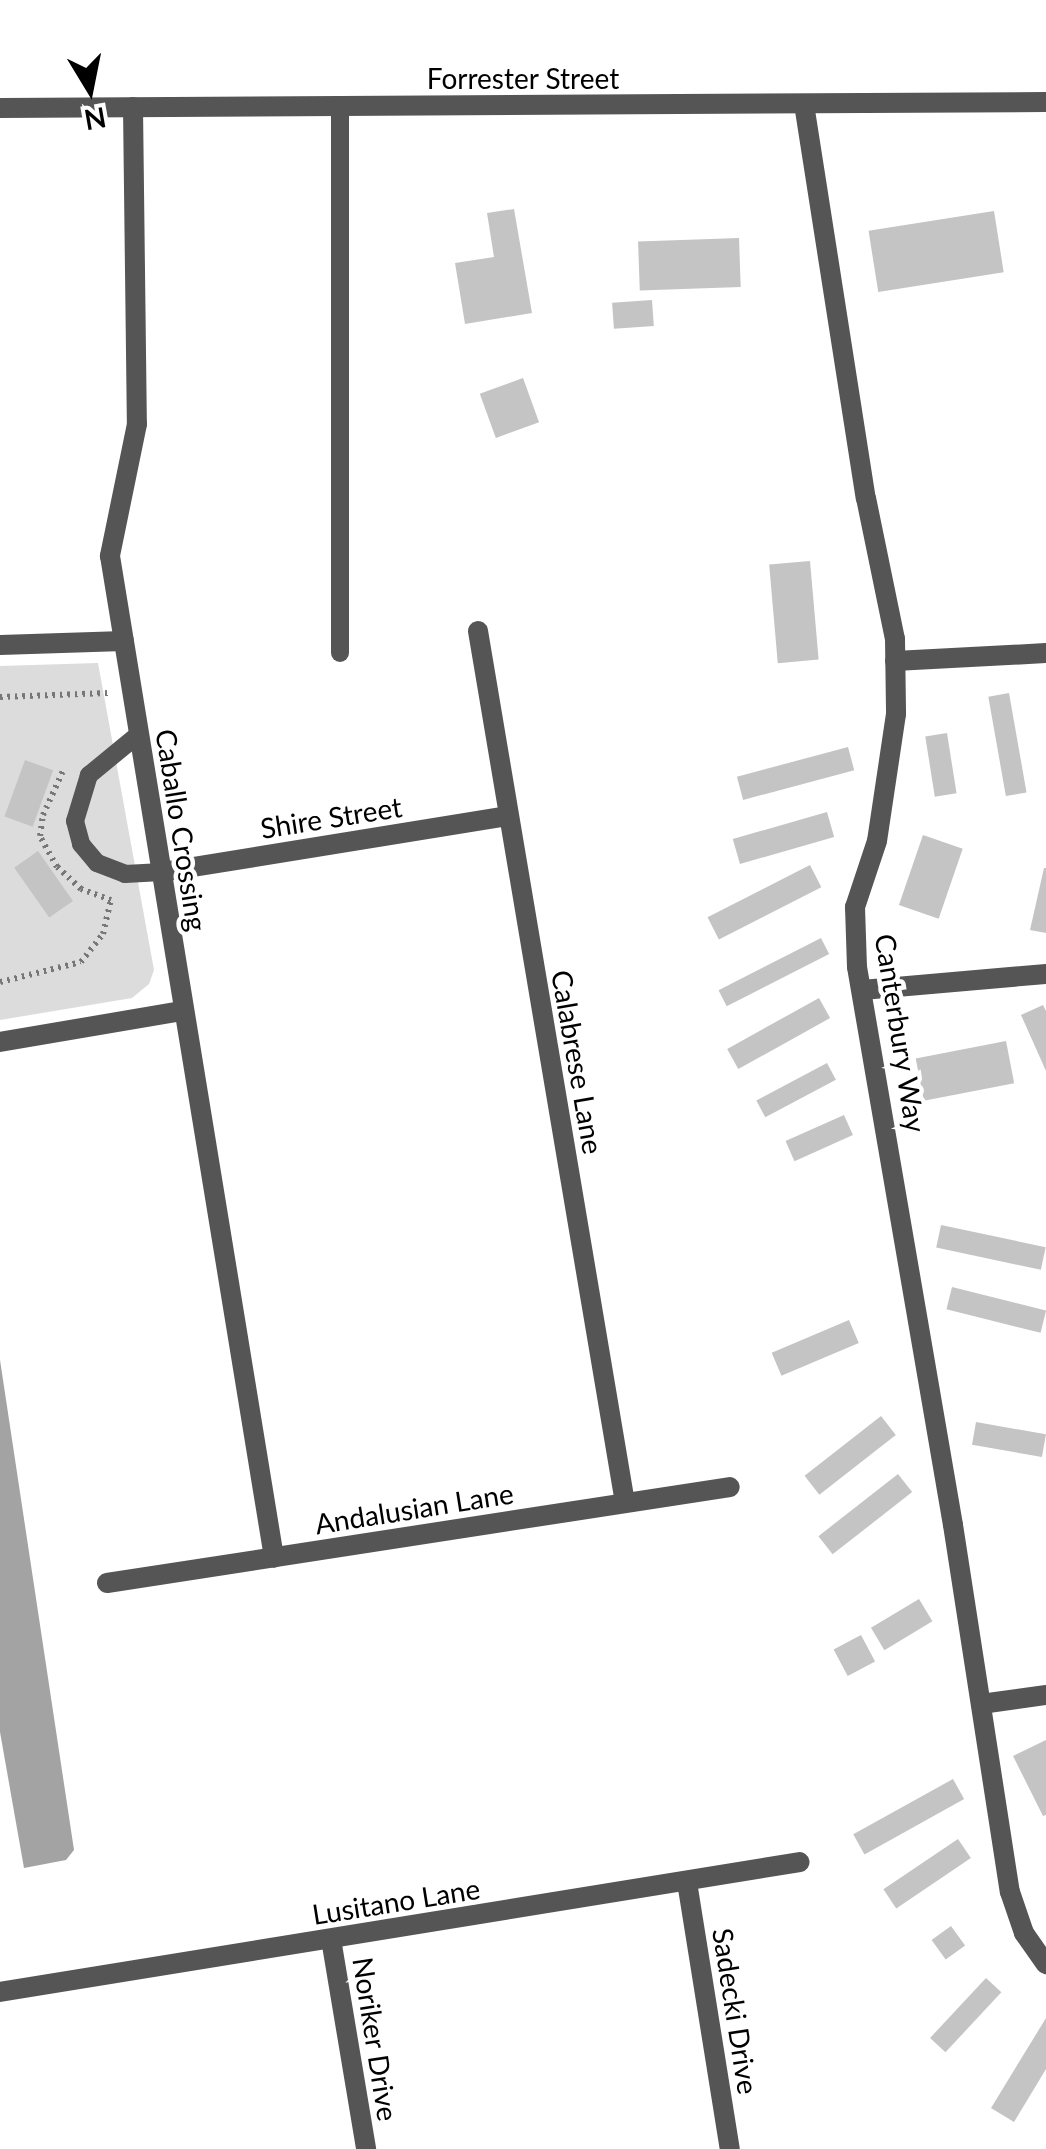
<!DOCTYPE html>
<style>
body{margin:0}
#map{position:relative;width:1046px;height:2149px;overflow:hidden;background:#fff;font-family:Lato,sans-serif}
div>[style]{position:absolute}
.green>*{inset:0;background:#dcdcdc}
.water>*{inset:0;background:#a3a3a3}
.building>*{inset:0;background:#c4c4c4;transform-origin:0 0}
.path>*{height:6px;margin-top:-3px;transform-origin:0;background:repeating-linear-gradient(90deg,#777 0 2.5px,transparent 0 7.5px)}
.service>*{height:18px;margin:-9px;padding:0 9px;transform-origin:9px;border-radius:9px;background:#555}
.minor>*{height:20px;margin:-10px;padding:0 10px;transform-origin:10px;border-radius:10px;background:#555}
.tertiary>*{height:20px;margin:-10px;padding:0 10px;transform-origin:10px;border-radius:10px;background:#555}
span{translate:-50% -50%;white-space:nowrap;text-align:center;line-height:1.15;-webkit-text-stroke:9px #fff;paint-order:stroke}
.street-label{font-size:28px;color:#000}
.north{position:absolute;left:40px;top:40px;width:100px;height:100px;-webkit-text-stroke:8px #fff;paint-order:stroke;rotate:170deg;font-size:28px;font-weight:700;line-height:40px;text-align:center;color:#000}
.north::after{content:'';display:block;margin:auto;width:35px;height:45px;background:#000;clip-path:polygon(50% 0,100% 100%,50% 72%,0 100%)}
</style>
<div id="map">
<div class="green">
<div style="clip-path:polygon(98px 663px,154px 970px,149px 984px,132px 998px,0 1020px,0 666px)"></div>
</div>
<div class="water">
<div style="clip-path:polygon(0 1360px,74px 1850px,66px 1860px,24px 1868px,0 1732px)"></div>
</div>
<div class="building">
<div style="clip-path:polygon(514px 209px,532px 313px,465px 324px,455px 263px,494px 257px,487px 213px)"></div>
<div style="left:994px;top:211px;width:62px;height:127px;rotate:81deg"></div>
<div style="left:739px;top:238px;width:49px;height:101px;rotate:88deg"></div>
<div style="left:652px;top:300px;width:26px;height:40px;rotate:86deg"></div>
<div style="left:523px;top:378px;width:47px;height:46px;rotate:70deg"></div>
<div style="left:810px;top:561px;width:99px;height:41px;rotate:85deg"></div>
<div style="left:1009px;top:693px;width:101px;height:21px;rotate:80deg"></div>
<div style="left:947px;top:733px;width:61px;height:22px;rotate:81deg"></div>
<div style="left:848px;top:747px;width:24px;height:115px;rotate:75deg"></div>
<div style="left:25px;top:760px;width:30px;height:60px;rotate:20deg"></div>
<div style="left:827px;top:812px;width:26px;height:98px;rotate:74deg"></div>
<div style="left:923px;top:835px;width:42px;height:74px;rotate:19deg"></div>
<div style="left:38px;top:851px;width:61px;height:29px;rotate:55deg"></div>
<div style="left:810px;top:865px;width:25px;height:115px;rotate:63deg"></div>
<div style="clip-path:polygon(1044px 868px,1046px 868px,1046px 933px,1030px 930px)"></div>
<div style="left:821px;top:938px;width:18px;height:115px;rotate:63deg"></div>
<div style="left:819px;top:998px;width:23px;height:105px;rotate:61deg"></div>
<div style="clip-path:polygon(1043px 1005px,1046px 1011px,1046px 1071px,1021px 1015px)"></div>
<div style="left:1006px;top:1041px;width:43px;height:92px;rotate:79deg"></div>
<div style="left:827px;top:1063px;width:19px;height:80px;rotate:62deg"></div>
<div style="left:844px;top:1115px;width:22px;height:64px;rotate:66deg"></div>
<div style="left:941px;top:1225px;width:107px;height:23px;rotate:12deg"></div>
<div style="left:952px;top:1287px;width:97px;height:23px;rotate:14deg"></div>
<div style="left:849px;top:1320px;width:25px;height:84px;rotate:67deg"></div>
<div style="left:881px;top:1416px;width:24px;height:97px;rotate:52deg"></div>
<div style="left:976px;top:1422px;width:71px;height:23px;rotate:10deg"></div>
<div style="left:898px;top:1474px;width:23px;height:101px;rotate:52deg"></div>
<div style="left:919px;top:1599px;width:26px;height:56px;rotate:59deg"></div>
<div style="left:861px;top:1635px;width:30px;height:31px;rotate:62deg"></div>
<div style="clip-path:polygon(1046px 1740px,1046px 1815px,1043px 1816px,1013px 1756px)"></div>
<div style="left:953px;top:1779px;width:23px;height:114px;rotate:61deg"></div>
<div style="left:958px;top:1839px;width:23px;height:90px;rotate:56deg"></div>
<div style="left:951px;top:1926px;width:24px;height:24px;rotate:54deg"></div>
<div style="left:986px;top:1978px;width:21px;height:82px;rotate:43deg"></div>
<div style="clip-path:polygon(1046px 2018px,1046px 2069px,1014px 2122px,991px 2108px)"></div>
</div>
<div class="path">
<div style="left:0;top:697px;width:108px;rotate:-2.1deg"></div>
<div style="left:0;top:982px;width:83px;rotate:-13.9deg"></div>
<div style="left:81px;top:962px;width:36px;rotate:-52deg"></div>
<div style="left:103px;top:934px;width:35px;rotate:-77deg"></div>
<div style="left:111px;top:900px;width:32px;rotate:-160deg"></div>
<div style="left:81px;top:889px;width:33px;rotate:-137deg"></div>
<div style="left:57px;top:867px;width:35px;rotate:-119deg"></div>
<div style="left:40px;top:836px;width:21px;rotate:-82deg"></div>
<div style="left:43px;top:815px;width:48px;rotate:-65.6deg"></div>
</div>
<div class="service">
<div style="left:340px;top:106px;width:547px;rotate:90deg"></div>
<div style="left:139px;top:734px;width:65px;rotate:140.6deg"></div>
<div style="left:89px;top:775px;width:48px;rotate:106.9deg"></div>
<div style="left:75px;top:821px;width:24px;rotate:75deg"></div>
<div style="left:81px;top:844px;width:25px;rotate:50deg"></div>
<div style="left:97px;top:863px;width:30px;rotate:21deg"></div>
<div style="left:125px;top:874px;width:37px;rotate:-3deg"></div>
</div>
<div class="minor">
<div style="left:804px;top:104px;width:399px;rotate:81.1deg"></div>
<div style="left:866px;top:498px;width:144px;rotate:78.4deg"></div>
<div style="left:895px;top:639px;width:75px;rotate:89.2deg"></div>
<div style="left:896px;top:714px;width:128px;rotate:98.5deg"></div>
<div style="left:877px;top:841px;width:70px;rotate:108.4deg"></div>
<div style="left:855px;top:907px;width:60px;rotate:88.1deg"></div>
<div style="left:857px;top:967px;width:566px;rotate:80.24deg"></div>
<div style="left:953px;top:1525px;width:371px;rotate:81.2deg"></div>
<div style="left:1010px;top:1892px;width:43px;rotate:71.1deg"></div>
<div style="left:1024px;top:1933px;width:38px;rotate:55deg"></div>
<div style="left:133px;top:107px;width:317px;rotate:89.3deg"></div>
<div style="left:137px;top:424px;width:135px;rotate:101.6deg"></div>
<div style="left:110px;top:556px;width:1015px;rotate:80.7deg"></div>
<div style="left:478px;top:631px;width:884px;rotate:80.43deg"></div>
<div style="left:0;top:645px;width:124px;rotate:-1.8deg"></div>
<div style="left:895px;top:661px;width:151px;rotate:-3deg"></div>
<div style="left:162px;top:872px;width:351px;rotate:-9.2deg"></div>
<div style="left:862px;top:990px;width:185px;rotate:-5deg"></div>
<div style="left:0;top:1042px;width:185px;rotate:-9.7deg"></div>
<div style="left:107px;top:1583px;width:630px;rotate:-8.76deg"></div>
<div style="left:981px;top:1704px;width:66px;rotate:-7.9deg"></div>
<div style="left:687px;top:1882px;width:270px;rotate:80.9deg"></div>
<div style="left:331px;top:1939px;width:213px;rotate:80.5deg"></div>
<div style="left:0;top:1992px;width:810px;rotate:-9.23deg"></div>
</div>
<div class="tertiary">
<div style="left:0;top:108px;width:1046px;rotate:-0.33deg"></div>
</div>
<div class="street-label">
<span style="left:523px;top:78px">Forrester Street</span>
<span style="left:331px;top:817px;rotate:-9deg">Shire Street</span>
<span style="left:182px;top:830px;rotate:81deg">Caballo Crossing</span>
<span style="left:901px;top:1033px;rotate:81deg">Canterbury Way</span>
<span style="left:578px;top:1062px;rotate:80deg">Calabrese Lane</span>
<span style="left:414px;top:1508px;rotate:-9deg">Andalusian Lane</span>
<span style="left:396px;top:1901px;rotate:-9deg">Lusitano Lane</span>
<span style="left:736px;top:2011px;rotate:81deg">Sadecki Drive</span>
<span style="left:376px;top:2039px;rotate:81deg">Noriker Drive</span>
</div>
<div class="north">N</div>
</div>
